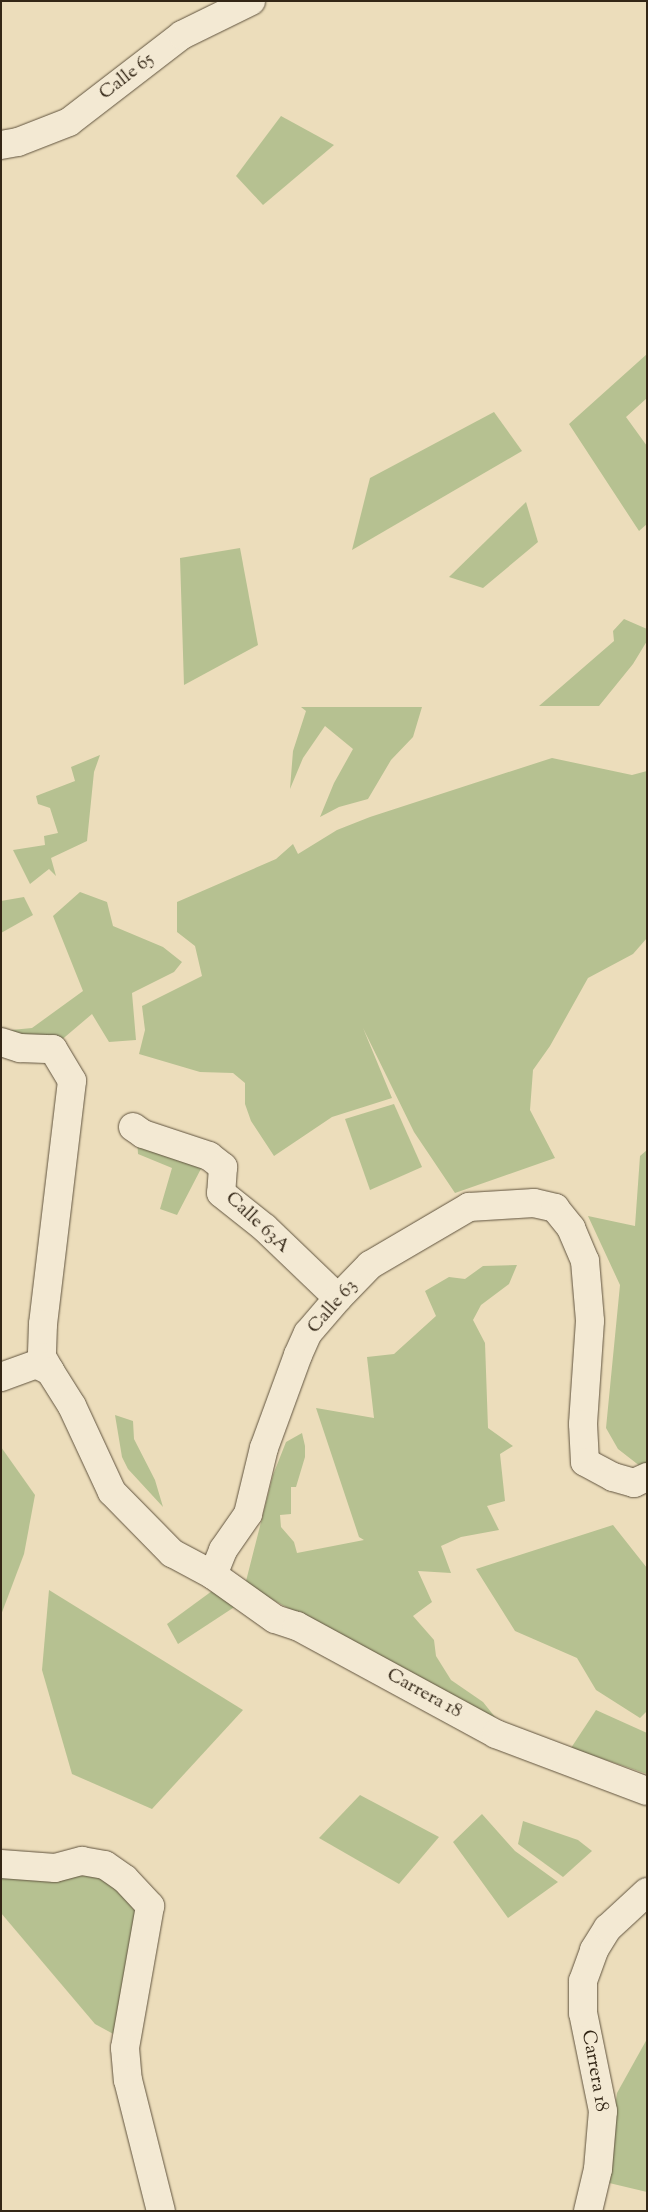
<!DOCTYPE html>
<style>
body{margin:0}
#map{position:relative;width:648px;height:2212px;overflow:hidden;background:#ecddbb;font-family:"Sorts Mill Goudy",serif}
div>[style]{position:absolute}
.green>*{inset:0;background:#b6c191}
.roads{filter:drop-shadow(0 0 1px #61543f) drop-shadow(0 0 1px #61543f)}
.minor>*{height:28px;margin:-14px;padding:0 14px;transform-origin:14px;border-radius:14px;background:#f3e9d3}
span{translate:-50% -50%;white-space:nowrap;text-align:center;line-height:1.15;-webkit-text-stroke:4.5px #f3e9d3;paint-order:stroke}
.street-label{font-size:19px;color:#332616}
.frame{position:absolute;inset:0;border:2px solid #332616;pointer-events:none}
</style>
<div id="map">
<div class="green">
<div style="clip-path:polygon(281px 116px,334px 145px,263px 205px,236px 176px)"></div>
<div style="clip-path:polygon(647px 354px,647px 398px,626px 417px,647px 446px,647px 524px,639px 531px,569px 424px)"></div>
<div style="clip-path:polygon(494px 412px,522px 451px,352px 550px,370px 478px)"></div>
<div style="clip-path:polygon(526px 502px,538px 542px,483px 588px,449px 577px)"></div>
<div style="clip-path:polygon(240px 548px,258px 645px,184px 685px,180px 558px)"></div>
<div style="clip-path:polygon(624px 619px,647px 629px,647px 641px,633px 664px,599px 706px,539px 706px,614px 641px,613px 631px)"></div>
<div style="clip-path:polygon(301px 707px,422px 707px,413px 737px,391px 760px,368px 799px,339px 807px,320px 817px,334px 783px,353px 749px,325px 726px,303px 758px,290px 789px,293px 751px,306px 711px)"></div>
<div style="clip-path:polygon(100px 755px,94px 772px,87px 841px,51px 858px,56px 876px,49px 869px,30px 884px,13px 850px,45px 845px,44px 836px,58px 833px,50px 808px,38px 804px,36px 796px,75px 781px,71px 767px)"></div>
<div style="clip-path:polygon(552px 758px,632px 775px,647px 771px,647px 938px,633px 954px,588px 978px,550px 1046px,533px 1070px,530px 1110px,555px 1158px,455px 1193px,414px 1132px,363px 1028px,392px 1098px,332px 1117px,274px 1156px,251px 1121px,245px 1104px,245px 1083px,233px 1073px,200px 1072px,139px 1054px,145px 1030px,142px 1006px,202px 976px,195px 946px,177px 932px,177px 902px,276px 859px,293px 844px,298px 854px,337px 830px,370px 817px)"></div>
<div style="clip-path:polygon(80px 892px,107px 902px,113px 926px,163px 947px,182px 962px,174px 972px,132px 993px,136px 1040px,109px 1042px,92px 1014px,52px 1048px,1px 1031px,32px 1028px,83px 991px,53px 916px)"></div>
<div style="clip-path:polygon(24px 897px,33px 915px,1px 933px,1px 901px)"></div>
<div style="clip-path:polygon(394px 1104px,422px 1167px,370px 1190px,345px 1119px)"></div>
<div style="clip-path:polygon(137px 1137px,205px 1161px,177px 1215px,160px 1209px,172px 1168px,138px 1154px)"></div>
<div style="clip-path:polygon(647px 1150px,647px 1469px,645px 1470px,618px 1449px,606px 1428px,620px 1285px,588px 1216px,635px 1226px,640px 1156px)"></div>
<div style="clip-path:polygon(517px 1265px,509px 1284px,481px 1305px,473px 1320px,485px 1343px,488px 1428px,513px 1446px,500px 1454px,505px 1501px,487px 1506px,499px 1530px,461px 1537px,441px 1546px,451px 1573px,418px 1571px,432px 1602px,413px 1616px,434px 1640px,436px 1656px,451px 1680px,483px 1702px,499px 1722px,245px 1585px,273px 1475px,286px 1442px,302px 1433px,305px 1446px,305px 1457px,296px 1487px,291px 1487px,291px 1514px,280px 1515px,281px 1527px,294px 1542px,297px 1553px,364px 1540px,359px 1537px,316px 1408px,374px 1418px,367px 1357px,394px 1354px,436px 1316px,425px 1291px,449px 1277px,465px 1279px,483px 1266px)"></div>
<div style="clip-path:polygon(115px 1415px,133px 1421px,134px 1439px,155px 1480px,163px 1507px,128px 1469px,122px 1457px)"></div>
<div style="clip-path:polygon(1px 1447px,35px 1495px,24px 1554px,1px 1615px)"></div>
<div style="clip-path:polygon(613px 1525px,647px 1568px,647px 1711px,640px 1718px,596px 1690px,577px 1658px,515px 1631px,476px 1569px)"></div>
<div style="clip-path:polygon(49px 1590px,243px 1710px,152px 1809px,72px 1774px,42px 1670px)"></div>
<div style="clip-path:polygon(212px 1591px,239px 1604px,178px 1644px,167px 1624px)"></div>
<div style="clip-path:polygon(596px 1710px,647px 1733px,647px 1774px,571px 1748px)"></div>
<div style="clip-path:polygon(360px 1795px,439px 1837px,399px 1884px,319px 1838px)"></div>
<div style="clip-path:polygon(482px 1814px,515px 1851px,558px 1882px,508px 1918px,453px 1842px)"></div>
<div style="clip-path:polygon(523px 1821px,578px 1840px,592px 1851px,563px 1877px,518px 1844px)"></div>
<div style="clip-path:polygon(1px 1869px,115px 1878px,136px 1913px,117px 2036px,95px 2024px,1px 1913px)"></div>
<div style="clip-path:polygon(647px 2039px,647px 2192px,605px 2182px,617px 2093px)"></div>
</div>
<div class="roads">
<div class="minor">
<div style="left:1px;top:145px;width:17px;rotate:-10deg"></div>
<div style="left:18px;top:142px;width:55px;rotate:-21.4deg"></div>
<div style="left:69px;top:122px;width:143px;rotate:-37.6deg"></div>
<div style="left:182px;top:35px;width:77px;rotate:-26.2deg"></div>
<div style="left:1px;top:1042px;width:20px;rotate:18deg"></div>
<div style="left:20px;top:1048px;width:33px;rotate:2deg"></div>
<div style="left:53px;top:1049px;width:37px;rotate:59deg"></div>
<div style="left:72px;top:1081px;width:245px;rotate:96.8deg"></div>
<div style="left:43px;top:1324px;width:33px;rotate:92deg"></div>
<div style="left:42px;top:1357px;width:16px;rotate:60deg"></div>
<div style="left:133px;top:1127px;width:12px;rotate:35deg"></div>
<div style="left:143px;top:1134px;width:70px;rotate:18.4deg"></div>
<div style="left:209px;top:1156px;width:18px;rotate:38deg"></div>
<div style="left:223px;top:1167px;width:26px;rotate:94deg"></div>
<div style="left:221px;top:1193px;width:56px;rotate:38.5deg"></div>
<div style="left:265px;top:1228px;width:101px;rotate:43.8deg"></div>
<div style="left:1px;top:1377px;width:37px;rotate:-20deg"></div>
<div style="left:36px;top:1364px;width:16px;rotate:27deg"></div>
<div style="left:50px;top:1371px;width:41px;rotate:57.8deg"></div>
<div style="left:72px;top:1406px;width:95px;rotate:65.1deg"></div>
<div style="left:112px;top:1492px;width:86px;rotate:45.5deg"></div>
<div style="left:172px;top:1553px;width:47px;rotate:28.2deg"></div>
<div style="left:213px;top:1575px;width:27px;rotate:-68deg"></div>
<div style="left:223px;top:1550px;width:44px;rotate:-55.2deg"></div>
<div style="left:248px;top:1514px;width:68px;rotate:-76.4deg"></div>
<div style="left:264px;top:1448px;width:99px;rotate:-69.9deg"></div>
<div style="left:298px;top:1355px;width:24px;rotate:-66deg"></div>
<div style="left:308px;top:1333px;width:46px;rotate:-49.4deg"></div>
<div style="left:338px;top:1298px;width:46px;rotate:-45.9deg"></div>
<div style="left:370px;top:1265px;width:115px;rotate:-30.4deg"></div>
<div style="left:469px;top:1207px;width:65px;rotate:-3.5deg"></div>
<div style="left:534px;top:1203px;width:22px;rotate:13deg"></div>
<div style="left:555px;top:1208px;width:26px;rotate:51deg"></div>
<div style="left:571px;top:1228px;width:36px;rotate:67deg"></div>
<div style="left:585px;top:1261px;width:60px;rotate:85.2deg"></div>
<div style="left:590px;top:1321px;width:103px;rotate:93.9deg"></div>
<div style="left:583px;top:1424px;width:38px;rotate:87deg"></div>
<div style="left:585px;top:1462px;width:32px;rotate:28deg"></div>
<div style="left:613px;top:1477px;width:22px;rotate:16deg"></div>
<div style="left:634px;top:1483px;width:14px;rotate:-25deg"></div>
<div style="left:213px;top:1575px;width:76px;rotate:35.4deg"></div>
<div style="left:275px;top:1619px;width:23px;rotate:18deg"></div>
<div style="left:297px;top:1626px;width:226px;rotate:28.5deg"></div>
<div style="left:496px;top:1734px;width:161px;rotate:20.7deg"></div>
<div style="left:1px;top:1864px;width:54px;rotate:4.2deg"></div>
<div style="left:55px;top:1868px;width:28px;rotate:-15deg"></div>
<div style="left:82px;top:1861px;width:23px;rotate:10deg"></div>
<div style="left:105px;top:1865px;width:24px;rotate:35deg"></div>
<div style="left:125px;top:1879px;width:37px;rotate:47deg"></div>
<div style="left:150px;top:1906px;width:144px;rotate:100deg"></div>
<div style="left:125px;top:2048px;width:32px;rotate:85deg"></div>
<div style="left:128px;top:2080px;width:135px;rotate:75.9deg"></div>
<div style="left:588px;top:2211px;width:43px;rotate:-76.6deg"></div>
<div style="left:598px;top:2169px;width:58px;rotate:-85.1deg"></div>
<div style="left:603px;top:2111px;width:100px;rotate:-101.5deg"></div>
<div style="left:583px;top:2013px;width:32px;rotate:-90deg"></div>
<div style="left:583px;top:1981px;width:33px;rotate:-70deg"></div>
<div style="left:594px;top:1950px;width:26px;rotate:-58deg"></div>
<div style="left:608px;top:1928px;width:53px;rotate:-42.7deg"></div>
</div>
</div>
<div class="street-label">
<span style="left:127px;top:77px;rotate:-38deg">Calle 65</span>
<span style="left:257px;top:1223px;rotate:43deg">Calle 63A</span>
<span style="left:333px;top:1307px;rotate:-49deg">Calle 63</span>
<span style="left:424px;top:1694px;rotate:29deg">Carrera 18</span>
<span style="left:594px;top:2071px;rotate:80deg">Carrera 18</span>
</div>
<div class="frame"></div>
</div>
